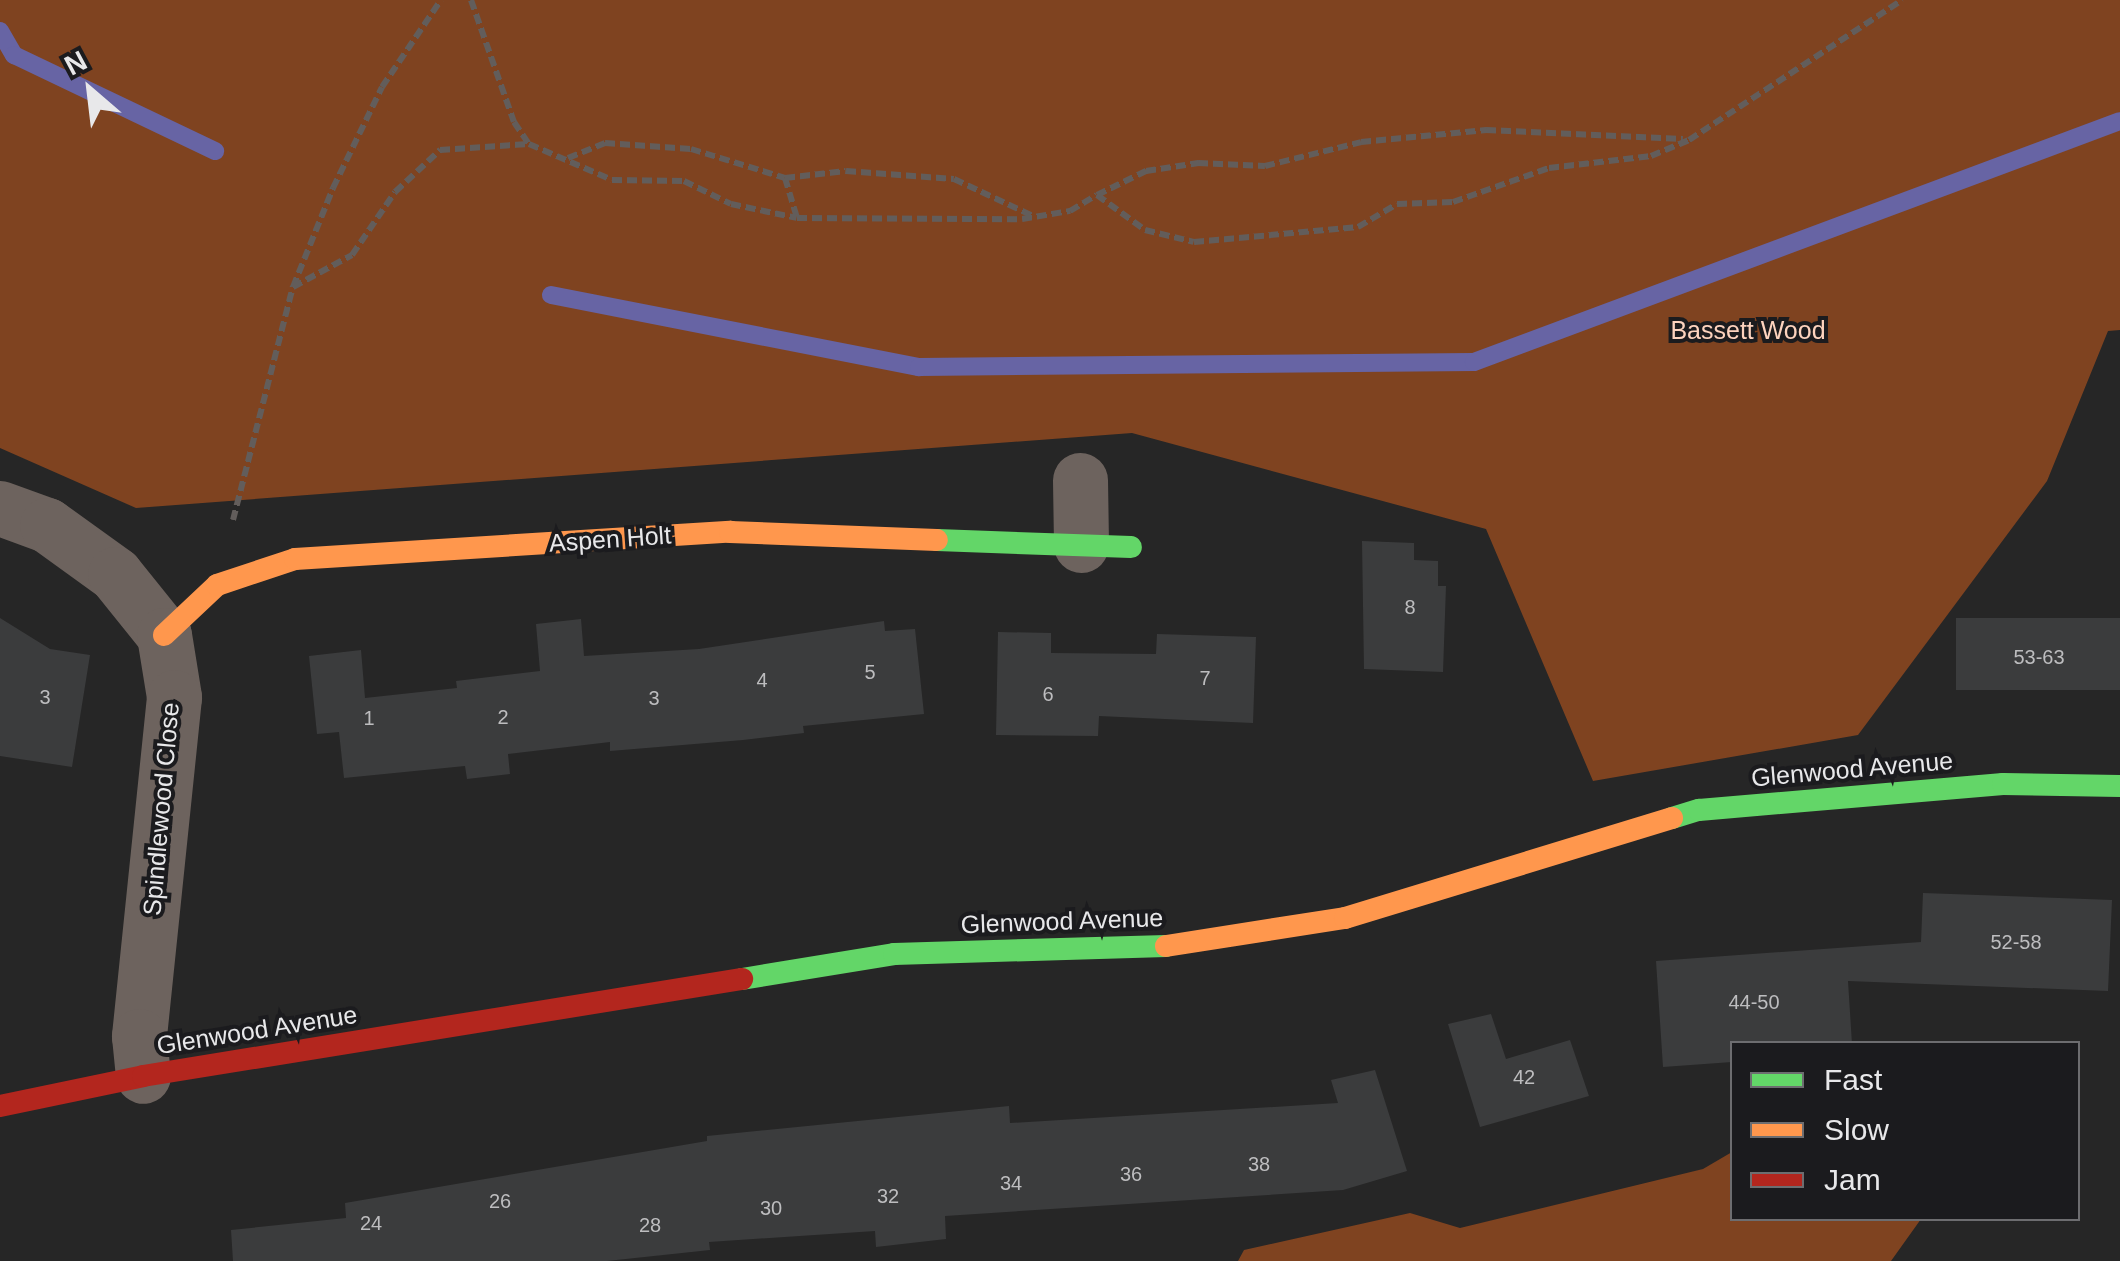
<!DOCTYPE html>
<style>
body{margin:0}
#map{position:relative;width:2120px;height:1261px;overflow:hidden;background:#262626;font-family:Helvetica,sans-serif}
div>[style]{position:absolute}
.forest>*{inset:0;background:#7f4320}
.stream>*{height:18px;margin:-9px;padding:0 9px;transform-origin:9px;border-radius:9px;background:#6764a4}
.building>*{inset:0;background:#3b3c3d;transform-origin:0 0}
.path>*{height:6px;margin-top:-3px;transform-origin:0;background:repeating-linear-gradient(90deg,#625d5b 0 10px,transparent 0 15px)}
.street>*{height:55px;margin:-27.5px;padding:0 27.5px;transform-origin:27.5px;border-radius:27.5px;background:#6d635e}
.fast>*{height:22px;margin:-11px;padding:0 11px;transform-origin:11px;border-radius:11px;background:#63d668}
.slow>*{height:22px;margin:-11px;padding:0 11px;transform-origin:11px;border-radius:11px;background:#ff974d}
.jam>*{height:22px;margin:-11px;padding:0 11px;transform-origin:11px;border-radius:11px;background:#b3261e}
span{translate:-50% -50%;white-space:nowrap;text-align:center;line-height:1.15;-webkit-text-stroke:8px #1b1b1e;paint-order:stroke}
.number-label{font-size:20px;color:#bdbdbf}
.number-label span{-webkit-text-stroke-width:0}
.park-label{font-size:25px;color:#fdd3be}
.street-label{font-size:25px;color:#e8e8ea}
.legend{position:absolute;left:1730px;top:1041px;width:350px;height:180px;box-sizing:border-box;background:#1b1b1e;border:2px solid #6d6d70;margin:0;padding:12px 18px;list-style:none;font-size:30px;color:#e8e8ea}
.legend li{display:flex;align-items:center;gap:20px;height:50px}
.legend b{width:50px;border:2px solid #6d6d70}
.north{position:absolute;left:40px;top:40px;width:100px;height:100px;-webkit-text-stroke:8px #1b1b1e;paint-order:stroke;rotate:332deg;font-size:28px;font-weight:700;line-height:40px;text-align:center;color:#e8e8ea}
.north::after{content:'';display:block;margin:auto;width:35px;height:45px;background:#e8e8ea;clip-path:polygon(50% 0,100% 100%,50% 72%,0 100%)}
</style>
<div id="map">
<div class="forest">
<div style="clip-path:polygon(0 0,2120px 0,2120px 330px,2108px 331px,2047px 481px,1858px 735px,1593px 781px,1486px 529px,1132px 433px,136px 508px,0 448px)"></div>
<div style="clip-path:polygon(1732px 1152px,1732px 1218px,1921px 1219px,1891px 1261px,1238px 1261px,1244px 1250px,1410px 1213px,1460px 1228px,1703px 1169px)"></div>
</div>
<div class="stream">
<div style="left:0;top:31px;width:28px;rotate:60deg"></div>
<div style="left:14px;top:55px;width:223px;rotate:25.5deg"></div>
<div style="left:551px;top:295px;width:375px;rotate:11.1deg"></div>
<div style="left:919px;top:367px;width:555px;rotate:-0.52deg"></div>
<div style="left:1474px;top:362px;width:689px;rotate:-20.46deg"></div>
</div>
<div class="building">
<div style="clip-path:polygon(1362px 541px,1414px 543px,1414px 560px,1438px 561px,1438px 586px,1446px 586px,1443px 672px,1364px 669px)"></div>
<div style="clip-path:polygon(0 618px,50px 649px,90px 655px,72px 767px,0 756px)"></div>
<div style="left:2120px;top:618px;width:72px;height:164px;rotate:90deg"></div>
<div style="clip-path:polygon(581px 619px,584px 656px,699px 649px,884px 621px,885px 631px,915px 629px,924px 714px,803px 726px,804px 733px,743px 740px,610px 751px,610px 742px,508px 754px,510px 774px,467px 779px,465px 766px,344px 778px,339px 732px,317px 734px,309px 656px,361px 650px,365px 698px,457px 688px,456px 681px,540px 671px,536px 624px)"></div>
<div style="clip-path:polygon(998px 632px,1051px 633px,1051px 653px,1156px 654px,1157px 634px,1256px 637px,1253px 723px,1099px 716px,1098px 736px,996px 735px)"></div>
<div style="clip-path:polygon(1923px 893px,2112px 900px,2108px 991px,1848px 981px,1852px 1044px,1732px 1044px,1732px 1062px,1663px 1067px,1656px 961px,1921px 942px)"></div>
<div style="clip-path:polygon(1491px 1014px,1506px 1059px,1570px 1040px,1589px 1096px,1480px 1127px,1448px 1024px)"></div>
<div style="clip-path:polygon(1375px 1070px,1407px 1171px,1343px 1190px,945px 1216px,946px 1239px,876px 1247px,875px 1231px,709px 1242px,710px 1250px,607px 1261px,233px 1261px,231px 1230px,346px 1218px,345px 1203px,707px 1141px,707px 1136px,1009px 1106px,1010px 1123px,1338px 1103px,1331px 1080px)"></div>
</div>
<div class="path">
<div style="left:471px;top:0;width:129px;rotate:70.6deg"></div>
<div style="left:514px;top:122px;width:27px;rotate:56deg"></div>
<div style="left:568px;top:158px;width:40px;rotate:-22deg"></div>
<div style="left:605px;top:143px;width:86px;rotate:4deg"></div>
<div style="left:691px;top:149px;width:98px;rotate:17.1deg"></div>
<div style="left:785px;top:178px;width:61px;rotate:-6.5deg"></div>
<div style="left:846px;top:171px;width:108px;rotate:4.2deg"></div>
<div style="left:954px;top:179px;width:87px;rotate:25.1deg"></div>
<div style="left:785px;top:178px;width:42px;rotate:73.3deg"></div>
<div style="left:1097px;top:195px;width:55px;rotate:-26.1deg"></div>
<div style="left:1146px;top:171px;width:53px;rotate:-8.7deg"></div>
<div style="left:1198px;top:163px;width:67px;rotate:2.6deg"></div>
<div style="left:1265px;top:166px;width:99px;rotate:-14deg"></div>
<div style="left:1361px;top:142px;width:126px;rotate:-5.5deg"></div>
<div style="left:1486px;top:130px;width:197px;rotate:2.6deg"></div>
<div style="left:293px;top:287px;width:67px;rotate:-28.5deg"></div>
<div style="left:352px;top:255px;width:76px;rotate:-55.7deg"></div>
<div style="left:395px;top:192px;width:62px;rotate:-43deg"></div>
<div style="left:440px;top:150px;width:89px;rotate:-3.9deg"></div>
<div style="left:529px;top:144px;width:90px;rotate:23.4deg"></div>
<div style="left:612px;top:180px;width:72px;rotate:0.8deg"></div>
<div style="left:684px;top:181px;width:52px;rotate:26.1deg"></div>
<div style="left:731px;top:204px;width:67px;rotate:12deg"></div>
<div style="left:797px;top:218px;width:225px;rotate:0.3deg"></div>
<div style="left:1022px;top:219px;width:49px;rotate:-9.5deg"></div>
<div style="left:1070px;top:211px;width:31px;rotate:-31deg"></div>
<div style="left:1097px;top:195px;width:59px;rotate:36.1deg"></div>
<div style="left:1145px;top:230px;width:50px;rotate:13.8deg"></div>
<div style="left:1194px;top:242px;width:165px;rotate:-5.2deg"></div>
<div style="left:1358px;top:227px;width:45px;rotate:-30.5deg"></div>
<div style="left:1397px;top:204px;width:56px;rotate:-2deg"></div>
<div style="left:1453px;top:202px;width:102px;rotate:-19.5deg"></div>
<div style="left:1549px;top:168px;width:103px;rotate:-6.7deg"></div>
<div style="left:1651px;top:156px;width:41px;rotate:-22.8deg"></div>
<div style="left:1689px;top:140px;width:255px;rotate:-33.3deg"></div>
<div style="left:233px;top:520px;width:241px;rotate:-75.6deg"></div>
<div style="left:293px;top:287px;width:107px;rotate:-68deg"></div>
<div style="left:333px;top:188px;width:112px;rotate:-64.1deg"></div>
<div style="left:382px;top:87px;width:105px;rotate:-55.9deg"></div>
</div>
<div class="street">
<div style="left:1080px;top:480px;width:65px;rotate:89.1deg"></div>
<div style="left:0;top:508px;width:50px;rotate:19.9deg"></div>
<div style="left:47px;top:525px;width:84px;rotate:35.8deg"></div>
<div style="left:115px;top:574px;width:78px;rotate:51.2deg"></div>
<div style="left:164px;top:635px;width:63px;rotate:80.8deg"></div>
<div style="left:174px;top:697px;width:341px;rotate:95.9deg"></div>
<div style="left:139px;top:1036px;width:40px;rotate:84.3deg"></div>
</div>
<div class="fast">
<div style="left:937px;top:540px;width:194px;rotate:2.1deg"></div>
<div style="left:1672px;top:818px;width:28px;rotate:-17deg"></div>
<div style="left:1699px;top:810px;width:305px;rotate:-4.9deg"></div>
<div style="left:2003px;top:784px;width:117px;rotate:1deg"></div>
<div style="left:742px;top:979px;width:154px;rotate:-9.3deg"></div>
<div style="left:894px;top:954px;width:272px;rotate:-1.7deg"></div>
</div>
<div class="slow">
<div style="left:164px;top:635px;width:73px;rotate:-43.3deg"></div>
<div style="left:217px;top:585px;width:82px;rotate:-18.4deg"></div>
<div style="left:295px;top:559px;width:436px;rotate:-3.6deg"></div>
<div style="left:730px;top:532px;width:207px;rotate:2.2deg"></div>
<div style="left:1166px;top:946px;width:181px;rotate:-8.9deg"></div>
<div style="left:1345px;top:918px;width:342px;rotate:-17deg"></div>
</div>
<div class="jam">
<div style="left:0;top:1106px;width:146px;rotate:-11.8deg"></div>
<div style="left:143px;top:1076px;width:607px;rotate:-9.2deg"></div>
</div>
<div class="number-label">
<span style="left:1410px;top:607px">8</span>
<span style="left:2039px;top:657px">53-63</span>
<span style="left:870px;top:672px">5</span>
<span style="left:1205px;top:678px">7</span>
<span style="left:762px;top:680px">4</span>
<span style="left:1048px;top:694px">6</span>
<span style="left:45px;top:697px">3</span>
<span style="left:654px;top:698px">3</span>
<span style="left:503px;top:717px">2</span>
<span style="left:369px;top:718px">1</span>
<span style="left:2016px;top:942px">52-58</span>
<span style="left:1754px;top:1002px">44-50</span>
<span style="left:1524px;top:1077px">42</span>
<span style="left:1259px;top:1164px">38</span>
<span style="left:1131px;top:1174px">36</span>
<span style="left:1011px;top:1183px">34</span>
<span style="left:888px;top:1196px">32</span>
<span style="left:500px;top:1201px">26</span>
<span style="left:771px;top:1208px">30</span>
<span style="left:371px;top:1223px">24</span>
<span style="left:650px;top:1225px">28</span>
</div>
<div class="park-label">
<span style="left:1748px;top:330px">Bassett Wood</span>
</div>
<div class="street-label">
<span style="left:610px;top:539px;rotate:-4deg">Aspen Holt</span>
<span style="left:1852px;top:769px;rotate:-5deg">Glenwood Avenue</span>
<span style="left:161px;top:809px;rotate:-85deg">Spindlewood Close</span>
<span style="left:1062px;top:921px;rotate:-2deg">Glenwood Avenue</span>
<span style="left:257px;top:1030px;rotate:-9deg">Glenwood Avenue</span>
</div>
<ul class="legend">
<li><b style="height:12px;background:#63d668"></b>Fast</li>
<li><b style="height:12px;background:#ff974d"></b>Slow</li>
<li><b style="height:12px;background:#b3261e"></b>Jam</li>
</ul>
<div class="north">N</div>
</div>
